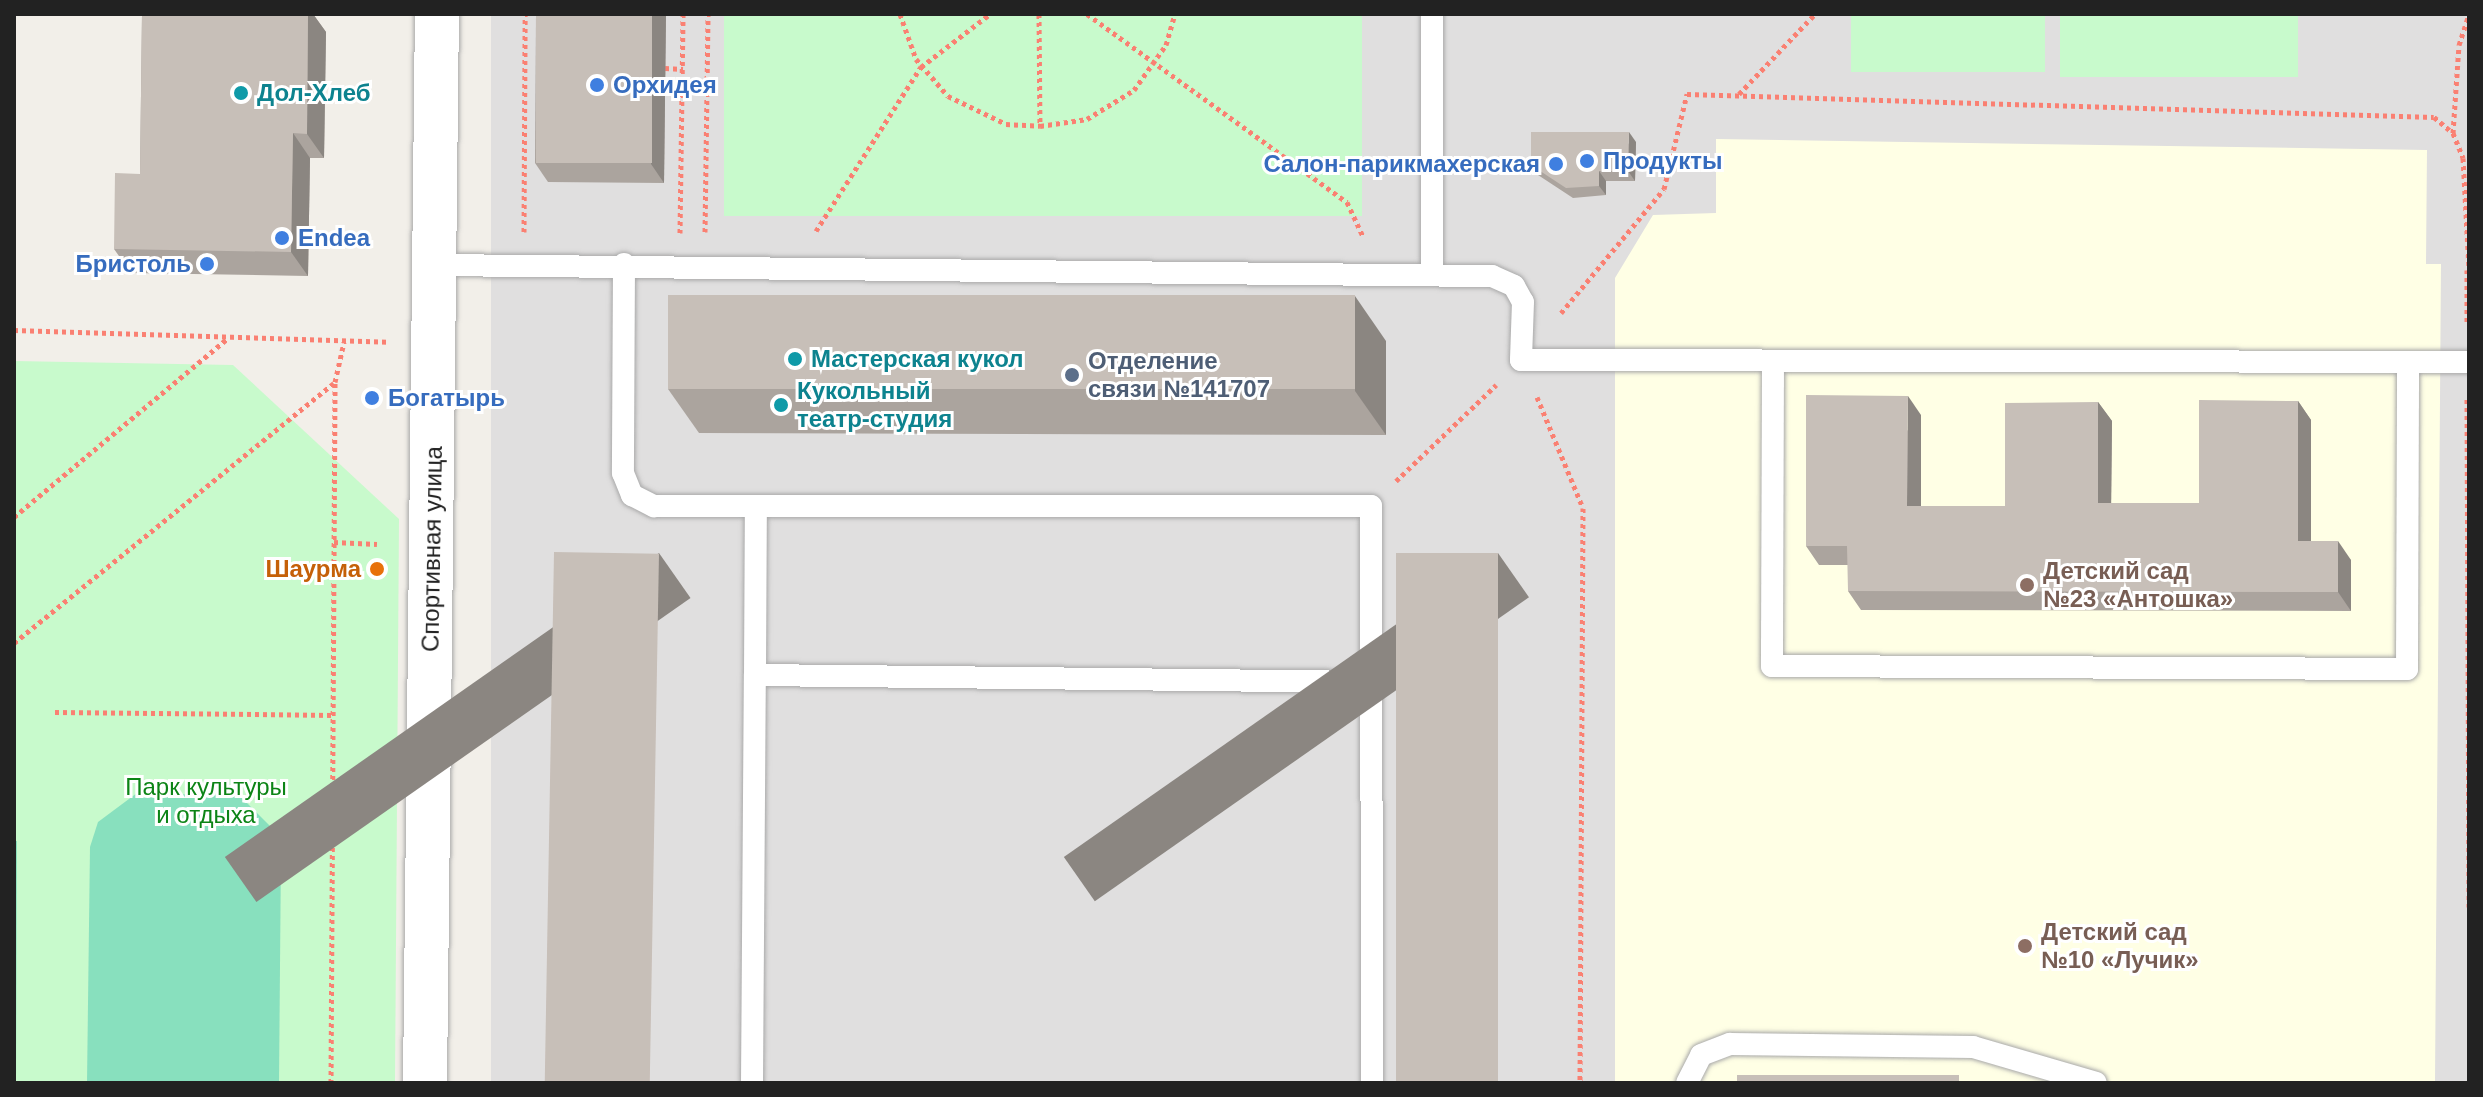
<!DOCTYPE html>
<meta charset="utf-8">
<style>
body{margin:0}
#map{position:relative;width:2483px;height:1097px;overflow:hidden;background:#f2efe9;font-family:Helvetica,sans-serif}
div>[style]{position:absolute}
.residential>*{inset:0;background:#e0dfdf;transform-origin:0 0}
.education>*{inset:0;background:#ffffe5}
.park>*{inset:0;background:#c8facc;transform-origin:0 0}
.pitch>*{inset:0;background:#88e0be}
.path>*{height:5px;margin-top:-2.5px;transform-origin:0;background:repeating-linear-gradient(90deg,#fa8072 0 4px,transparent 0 8px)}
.roads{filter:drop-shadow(0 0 2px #a9a9a9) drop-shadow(0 0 2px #a9a9a9)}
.service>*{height:22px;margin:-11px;padding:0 11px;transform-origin:11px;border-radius:11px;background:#fff}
.tertiary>*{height:44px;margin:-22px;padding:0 22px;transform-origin:22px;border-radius:22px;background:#fff}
.wall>*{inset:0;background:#aba49e}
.shaded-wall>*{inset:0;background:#8b8681;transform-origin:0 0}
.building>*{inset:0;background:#c7bfb8;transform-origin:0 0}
.dots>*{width:22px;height:22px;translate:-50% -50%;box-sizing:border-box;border:4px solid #fff;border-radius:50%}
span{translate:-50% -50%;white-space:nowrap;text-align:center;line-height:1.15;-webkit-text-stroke:6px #fff;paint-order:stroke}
.shop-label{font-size:24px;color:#366cbe;font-weight:700}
.left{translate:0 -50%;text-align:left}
.right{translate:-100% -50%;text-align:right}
.culture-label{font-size:24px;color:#0d838f;font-weight:700}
.service-label{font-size:24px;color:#4e5e75;font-weight:700}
.street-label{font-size:24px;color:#222}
.food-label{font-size:24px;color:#c56008;font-weight:700}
.education-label{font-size:24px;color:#785e54;font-weight:700}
.park-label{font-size:24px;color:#0c8416}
.frame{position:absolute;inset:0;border:16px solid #222;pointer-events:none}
</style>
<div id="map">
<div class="residential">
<div style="left:491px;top:14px;width:1978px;height:1069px"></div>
</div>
<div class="education">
<div style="clip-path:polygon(1716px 139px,2427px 150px,2426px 264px,2441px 264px,2435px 1083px,1615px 1083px,1615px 278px,1653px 215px,1716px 213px)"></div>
</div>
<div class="park">
<div style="left:724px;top:14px;width:638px;height:202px"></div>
<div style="left:1851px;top:14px;width:194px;height:58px"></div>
<div style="left:2060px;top:14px;width:238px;height:63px"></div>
<div style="clip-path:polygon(14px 361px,233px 365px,399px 519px,395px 1083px,14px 1083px)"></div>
</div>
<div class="pitch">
<div style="clip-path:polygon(137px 793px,240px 796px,274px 830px,281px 849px,279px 1083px,87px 1083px,90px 847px,98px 822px)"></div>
<div style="clip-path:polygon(14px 841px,17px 841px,16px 1083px,14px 1083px)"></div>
</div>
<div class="path">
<div style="left:900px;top:14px;width:48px;rotate:70.4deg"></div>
<div style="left:916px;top:59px;width:49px;rotate:49.1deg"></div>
<div style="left:948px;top:96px;width:64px;rotate:25.8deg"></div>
<div style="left:1006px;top:124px;width:34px;rotate:3deg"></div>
<div style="left:1040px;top:126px;width:48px;rotate:-8.5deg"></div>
<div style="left:1087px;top:119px;width:55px;rotate:-31.7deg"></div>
<div style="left:1134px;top:90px;width:55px;rotate:-54.6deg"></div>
<div style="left:1166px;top:45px;width:32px;rotate:-74deg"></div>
<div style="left:1039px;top:14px;width:112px;rotate:89.5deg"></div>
<div style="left:1087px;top:14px;width:321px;rotate:35.9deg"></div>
<div style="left:1347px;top:202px;width:38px;rotate:65deg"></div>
<div style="left:665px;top:68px;width:18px;rotate:3deg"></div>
<div style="left:1739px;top:94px;width:110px;rotate:-46.5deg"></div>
<div style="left:2453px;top:133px;width:88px;rotate:-86.1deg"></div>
<div style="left:2459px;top:45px;width:33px;rotate:-72deg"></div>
<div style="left:816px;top:231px;width:195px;rotate:-57.4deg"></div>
<div style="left:921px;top:67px;width:87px;rotate:-37.5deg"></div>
<div style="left:524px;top:232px;width:218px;rotate:-89.7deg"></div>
<div style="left:705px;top:232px;width:218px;rotate:-89.2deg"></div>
<div style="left:680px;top:233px;width:219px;rotate:-89.2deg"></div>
<div style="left:2467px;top:270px;width:55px;rotate:90deg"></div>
<div style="left:1561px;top:313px;width:161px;rotate:-50.3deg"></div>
<div style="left:1664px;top:189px;width:98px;rotate:-76.4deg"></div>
<div style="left:1687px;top:94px;width:747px;rotate:1.76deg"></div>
<div style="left:2434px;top:117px;width:25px;rotate:40deg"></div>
<div style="left:2453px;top:133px;width:27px;rotate:68deg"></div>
<div style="left:2463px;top:158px;width:112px;rotate:86.9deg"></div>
<div style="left:14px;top:330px;width:374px;rotate:1.8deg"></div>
<div style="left:1537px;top:397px;width:120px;rotate:67.5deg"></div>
<div style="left:1583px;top:508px;width:575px;rotate:90.3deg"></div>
<div style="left:2467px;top:399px;width:508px;rotate:89.77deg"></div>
<div style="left:1396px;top:481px;width:139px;rotate:-43.8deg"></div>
<div style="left:14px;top:517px;width:279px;rotate:-39.9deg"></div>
<div style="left:334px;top:542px;width:43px;rotate:2.7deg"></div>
<div style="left:14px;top:643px;width:412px;rotate:-39.1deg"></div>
<div style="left:55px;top:712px;width:278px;rotate:0.6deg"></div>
<div style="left:331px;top:1083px;width:701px;rotate:-89.67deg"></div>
<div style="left:335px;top:382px;width:41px;rotate:-77.3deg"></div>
</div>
<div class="roads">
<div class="service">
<div style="left:624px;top:264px;width:209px;rotate:90.3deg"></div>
<div style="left:623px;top:473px;width:24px;rotate:68deg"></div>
<div style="left:632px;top:495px;width:25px;rotate:27deg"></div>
<div style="left:654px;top:506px;width:717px"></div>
<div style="left:1371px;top:506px;width:577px;rotate:89.9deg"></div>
<div style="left:435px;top:265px;width:1057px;rotate:0.6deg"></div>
<div style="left:1492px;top:276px;width:24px;rotate:24deg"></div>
<div style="left:1514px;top:286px;width:18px;rotate:61deg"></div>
<div style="left:1523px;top:302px;width:58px;rotate:92deg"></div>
<div style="left:1521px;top:360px;width:948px;rotate:0.12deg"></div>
<div style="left:1432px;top:273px;width:259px;rotate:-90deg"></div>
<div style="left:1773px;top:361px;width:305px;rotate:90.2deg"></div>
<div style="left:1772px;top:666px;width:635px;rotate:0.27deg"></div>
<div style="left:2407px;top:669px;width:307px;rotate:-89.8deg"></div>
<div style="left:755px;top:675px;width:168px;rotate:-89.7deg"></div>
<div style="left:752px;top:1083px;width:408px;rotate:-89.6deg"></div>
<div style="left:755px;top:675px;width:614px;rotate:0.65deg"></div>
<div style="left:1687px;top:1083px;width:31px;rotate:-63deg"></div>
<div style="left:1701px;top:1055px;width:31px;rotate:-21deg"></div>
<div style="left:1730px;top:1044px;width:243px;rotate:0.7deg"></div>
<div style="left:1973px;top:1047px;width:128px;rotate:16.3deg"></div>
</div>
<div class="tertiary">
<div style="left:425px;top:1083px;width:1069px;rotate:-89.36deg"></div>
</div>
</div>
<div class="wall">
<div style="clip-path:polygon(142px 14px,313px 14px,326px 32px,324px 158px,310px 158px,308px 276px,131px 273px,114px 249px,140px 174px)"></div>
<div style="clip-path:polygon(536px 14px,666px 14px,664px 183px,548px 182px,535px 163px)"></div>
<div style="clip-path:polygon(1636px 142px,1635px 181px,1606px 181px,1606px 195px,1573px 198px,1538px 175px,1531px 165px)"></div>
<div style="clip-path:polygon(1386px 341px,1386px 435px,699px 433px,668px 389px)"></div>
<div style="clip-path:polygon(2298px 401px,2311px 420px,2311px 541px,2351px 560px,2351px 611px,1861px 610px,1848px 591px,1848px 565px,1819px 565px,1806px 546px,1921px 415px,1921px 506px,2005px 506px,2098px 402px,2112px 421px,2111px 503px,2199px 503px)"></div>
</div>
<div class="shaded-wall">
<div style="clip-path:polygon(308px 14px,313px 14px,326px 32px,324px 158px,307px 134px)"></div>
<div style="clip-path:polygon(652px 14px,666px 14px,664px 183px,651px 164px)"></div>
<div style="clip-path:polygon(1629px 132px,1636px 142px,1635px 181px,1628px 171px)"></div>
<div style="clip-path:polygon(293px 133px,310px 158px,308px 276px,291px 252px)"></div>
<div style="clip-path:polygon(1599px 171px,1606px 181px,1606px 195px,1599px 186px)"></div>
<div style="clip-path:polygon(1355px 296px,1386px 341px,1386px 435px,1355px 391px)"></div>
<div style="clip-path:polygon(1908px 396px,1921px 415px,1921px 525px,1907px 506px)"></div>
<div style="clip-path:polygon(2298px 401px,2311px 420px,2311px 560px,2298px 541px)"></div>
<div style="clip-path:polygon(2098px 402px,2112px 421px,2111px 522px,2098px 503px)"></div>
<div style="clip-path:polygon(2338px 541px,2351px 560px,2351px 611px,2338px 592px)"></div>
<div style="left:659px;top:553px;width:55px;height:530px;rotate:55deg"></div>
<div style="left:1498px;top:553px;width:54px;height:530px;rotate:55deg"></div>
</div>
<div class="building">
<div style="clip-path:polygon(142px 14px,308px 14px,307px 134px,293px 133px,291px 252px,114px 249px,115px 173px,140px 174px)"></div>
<div style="left:536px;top:14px;width:116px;height:149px"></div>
<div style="clip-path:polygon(1531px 132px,1629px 132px,1628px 171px,1599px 171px,1599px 186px,1566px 188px,1531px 165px)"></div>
<div style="left:668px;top:295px;width:687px;height:94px"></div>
<div style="clip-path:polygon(1806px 395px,1908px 396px,1907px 506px,2005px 506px,2005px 403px,2098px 402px,2098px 503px,2199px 503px,2199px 400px,2298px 401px,2298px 541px,2338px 541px,2338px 592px,1848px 591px,1847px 546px,1806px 546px)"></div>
<div style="left:554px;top:552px;width:105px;height:531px;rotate:1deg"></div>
<div style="left:1498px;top:553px;width:530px;height:102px;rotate:90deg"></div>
<div style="left:1737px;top:1075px;width:222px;height:8px"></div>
</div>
<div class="dots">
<div style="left:597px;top:85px;background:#3f7fe0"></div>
<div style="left:241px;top:93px;background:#0f9aa8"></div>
<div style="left:1587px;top:161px;background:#3f7fe0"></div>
<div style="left:1556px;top:164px;background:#3f7fe0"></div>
<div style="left:282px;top:238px;background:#3f7fe0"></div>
<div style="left:207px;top:264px;background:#3f7fe0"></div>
<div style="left:795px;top:359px;background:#0f9aa8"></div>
<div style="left:1072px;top:375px;background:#5c6f8a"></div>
<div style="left:372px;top:398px;background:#3f7fe0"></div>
<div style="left:781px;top:405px;background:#0f9aa8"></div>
<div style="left:377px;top:569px;background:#e8710a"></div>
<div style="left:2027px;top:585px;background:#8d6e63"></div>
<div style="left:2025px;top:946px;background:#8d6e63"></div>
</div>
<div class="shop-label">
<span class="left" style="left:613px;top:85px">Орхидея</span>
<span class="left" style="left:1603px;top:161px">Продукты</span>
<span class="right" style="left:1540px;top:164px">Салон-парикмахерская</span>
<span class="left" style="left:298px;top:238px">Endea</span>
<span class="right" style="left:191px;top:264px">Бристоль</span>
<span class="left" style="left:388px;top:398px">Богатырь</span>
</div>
<div class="culture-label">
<span class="left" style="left:257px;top:93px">Дол-Хлеб</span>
<span class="left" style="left:811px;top:359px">Мастерская кукол</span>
<span class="left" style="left:797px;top:405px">Кукольный<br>театр-студия</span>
</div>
<div class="service-label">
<span class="left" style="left:1088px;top:375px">Отделение<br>связи №141707</span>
</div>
<div class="street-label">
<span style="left:432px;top:549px;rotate:-89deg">Спортивная улица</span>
</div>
<div class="food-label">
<span class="right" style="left:361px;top:569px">Шаурма</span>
</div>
<div class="education-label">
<span class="left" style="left:2043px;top:585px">Детский сад<br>№23 «Антошка»</span>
<span class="left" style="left:2041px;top:946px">Детский сад<br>№10 «Лучик»</span>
</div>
<div class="park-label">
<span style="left:206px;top:801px">Парк культуры<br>и отдыха</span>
</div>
<div class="frame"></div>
</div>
